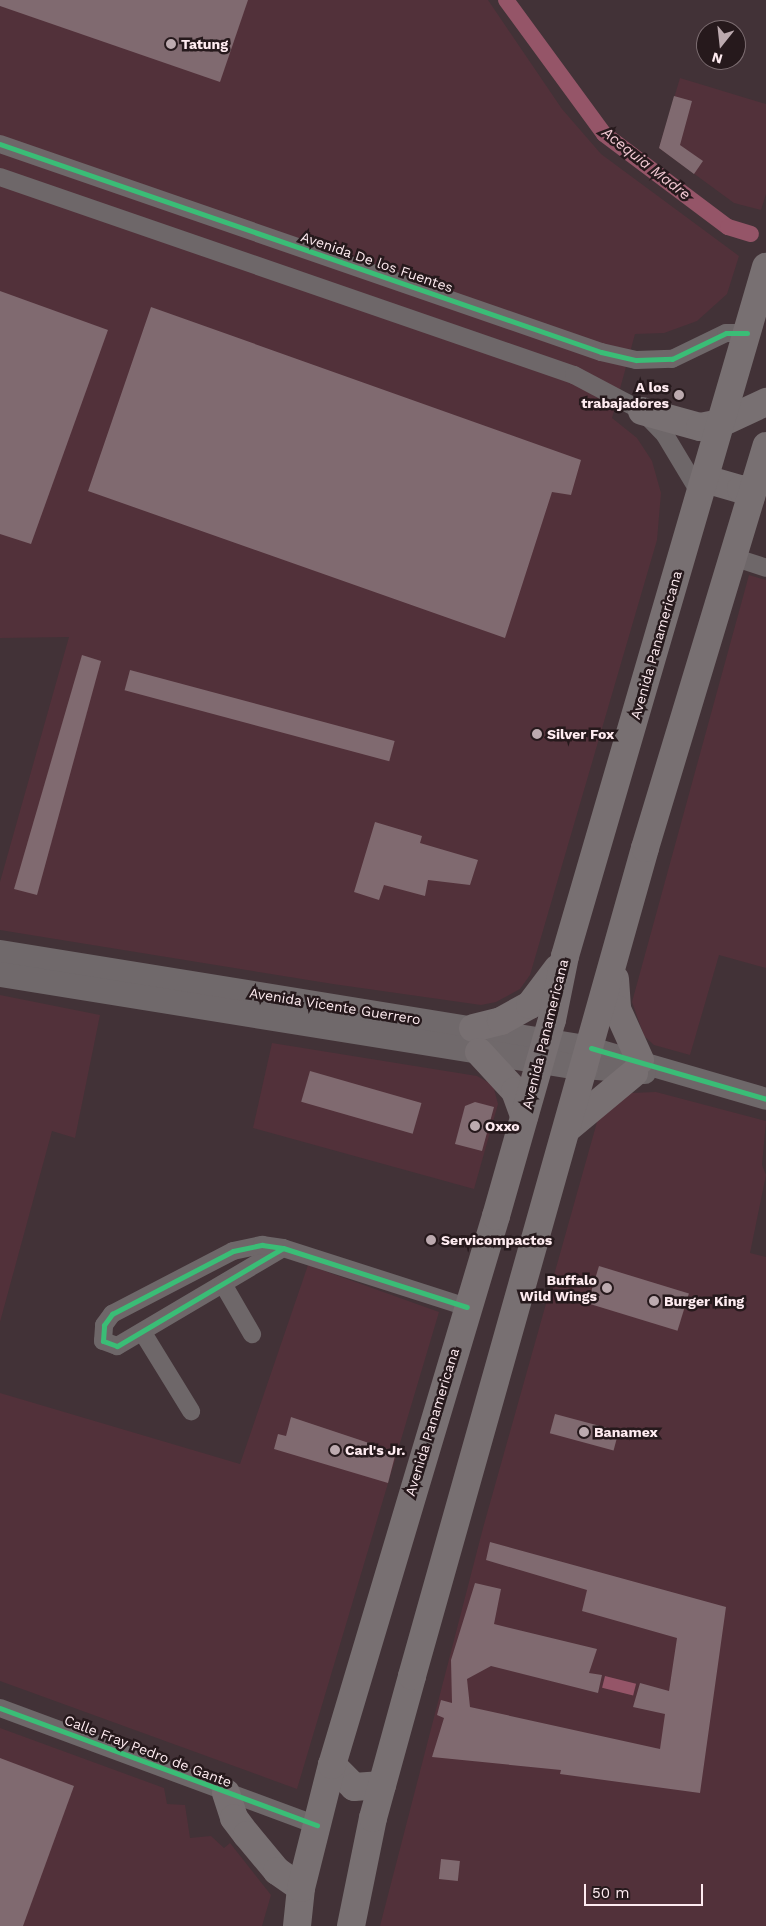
<!DOCTYPE html>
<style>
body{margin:0}
#map{position:relative;width:766px;height:1926px;overflow:hidden;background:#423237;font-family:"Work Sans",sans-serif}
div>[style]{position:absolute}
.built>*{inset:0;background:#52313a}
.water>*{inset:0;background:#955568;transform-origin:0 0}
.canal>*{height:16px;margin:-8px;padding:0 8px;transform-origin:8px;border-radius:8px;background:#955568}
.building>*{inset:0;background:#806a70;transform-origin:0 0}
.minor>*{height:18px;margin:-9px;padding:0 9px;transform-origin:9px;border-radius:9px;background:#6e6769}
.tertiary>*{height:22px;margin:-11px;padding:0 11px;transform-origin:11px;border-radius:11px;background:#6e6769}
.secondary>*{height:25px;margin:-12.5px;padding:0 12.5px;transform-origin:12.5px;border-radius:12.5px;background:#70696b}
.primary>*{height:28px;margin:-14px;padding:0 14px;transform-origin:14px;border-radius:14px;background:#787072}
.cycleway>*{height:5px;margin:-2.5px;padding:0 2.5px;transform-origin:2.5px;border-radius:2.5px;background:#3abd76}
.dots>*{width:14px;height:14px;translate:-50% -50%;box-sizing:border-box;border:2px solid #26191c;border-radius:50%}
span{translate:-50% -50%;white-space:nowrap;text-align:center;line-height:1.15;-webkit-text-stroke:5px #26191c;paint-order:stroke}
.poi-label{font-size:14px;color:#feebf0;font-weight:700}
.left{translate:0 -50%;text-align:left}
.right{translate:-100% -50%;text-align:right}
.street-label{font-size:14px;color:#feebf0}
.water-label{font-size:15px;color:#f3cad4;font-style:italic}
.north{position:absolute;left:696px;top:20px;width:50px;height:50px;box-sizing:border-box;background:#26191c;border:1px solid #7c6d71;border-radius:50%;rotate:196deg;font-size:14px;font-weight:700;line-height:20px;text-align:center;color:#feebf0}
.north::after{content:'';display:block;margin:auto;width:18px;height:22px;background:#bcaaaf;clip-path:polygon(50% 0,100% 100%,50% 72%,0 100%)}
.scale{position:absolute;left:584px;top:1884px;width:119px;height:22px;box-sizing:border-box;border:2px solid #feebf0;border-top:0;padding-left:6px;font-size:15px;line-height:18px;white-space:nowrap;color:#feebf0;-webkit-text-stroke:4px #26191c;paint-order:stroke}
</style>
<div id="map">
<div class="built">
<div style="clip-path:polygon(0 0,488px 0,562px 109px,601px 154px,739px 256px,727px 294px,697px 321px,664px 333px,635px 334px,612px 418px,637px 438px,652px 461px,661px 493px,657px 540px,530px 975px,520px 989px,496px 1002px,481px 1005px,333px 984px,0 930px,0 882px,69px 637px,0 638px)"></div>
<div style="clip-path:polygon(680px 78px,766px 104px,766px 194px,761px 210px,734px 203px,659px 148px)"></div>
<div style="clip-path:polygon(749px 575px,766px 580px,766px 968px,719px 955px,690px 1055px,654px 1045px,644px 1036px,632px 1002px)"></div>
<div style="clip-path:polygon(0 995px,100px 1015px,75px 1138px,52px 1131px,0 1322px)"></div>
<div style="clip-path:polygon(272px 1043px,477px 1076px,493px 1085px,498px 1104px,474px 1189px,253px 1128px)"></div>
<div style="clip-path:polygon(656px 1092px,766px 1121px,762px 1165px,766px 1175px,750px 1253px,766px 1257px,766px 1926px,380px 1926px,483px 1528px,597px 1122px,611px 1105px,631px 1093px)"></div>
<div style="clip-path:polygon(308px 1265px,439px 1312px,297px 1789px,0 1681px,0 1393px,240px 1464px)"></div>
<div style="clip-path:polygon(0 1728px,164px 1788px,167px 1804px,185px 1805px,190px 1838px,211px 1836px,224px 1848px,230px 1843px,271px 1895px,262px 1926px,0 1926px)"></div>
</div>
<div class="water">
<div style="left:605px;top:1676px;width:32px;height:12px;rotate:14deg"></div>
</div>
<div class="canal">
<div style="left:506px;top:0;width:166px;rotate:53.8deg"></div>
<div style="left:604px;top:134px;width:155px;rotate:36.9deg"></div>
<div style="left:728px;top:227px;width:24px;rotate:17deg"></div>
</div>
<div class="building">
<div style="clip-path:polygon(0 0,248px 0,220px 82px,0 6px)"></div>
<div style="clip-path:polygon(674px 96px,692px 101px,680px 145px,703px 161px,694px 174px,659px 148px)"></div>
<div style="clip-path:polygon(0 291px,108px 330px,31px 544px,0 534px)"></div>
<div style="clip-path:polygon(151px 307px,581px 460px,571px 495px,552px 492px,505px 638px,88px 491px)"></div>
<div style="clip-path:polygon(82px 655px,101px 661px,37px 895px,14px 889px)"></div>
<div style="left:130px;top:670px;width:274px;height:21px;rotate:15deg"></div>
<div style="clip-path:polygon(375px 822px,422px 836px,420px 843px,478px 860px,470px 885px,428px 880px,425px 896px,384px 885px,379px 900px,354px 892px)"></div>
<div style="left:310px;top:1071px;width:116px;height:32px;rotate:16deg"></div>
<div style="clip-path:polygon(475px 1102px,494px 1107px,482px 1151px,455px 1144px,465px 1106px)"></div>
<div style="left:599px;top:1266px;width:94px;height:39px;rotate:17deg"></div>
<div style="left:555px;top:1414px;width:66px;height:20px;rotate:15deg"></div>
<div style="clip-path:polygon(291px 1417px,396px 1452px,388px 1483px,274px 1449px,278px 1434px,286px 1436px)"></div>
<div style="clip-path:polygon(490px 1542px,726px 1607px,700px 1793px,560px 1774px,561px 1770px,432px 1757px,444px 1718px,437px 1715px,441px 1700px,452px 1703px,451px 1660px,475px 1583px,501px 1589px,494px 1624px,597px 1649px,589px 1673px,602px 1675px,598px 1693px,491px 1666px,467px 1679px,470px 1707px,660px 1749px,665px 1714px,633px 1707px,640px 1683px,669px 1691px,677px 1638px,582px 1611px,587px 1590px,486px 1560px)"></div>
<div style="clip-path:polygon(0 1758px,74px 1786px,23px 1926px,0 1926px)"></div>
<div style="left:441px;top:1859px;width:19px;height:20px;rotate:6deg"></div>
</div>
<div class="minor">
<div style="left:0;top:144px;width:636px;rotate:19.09deg"></div>
<div style="left:601px;top:352px;width:36px;rotate:13deg"></div>
<div style="left:636px;top:360px;width:36px;rotate:-2deg"></div>
<div style="left:672px;top:359px;width:60px;rotate:-25.7deg"></div>
<div style="left:726px;top:333px;width:21px"></div>
<div style="left:0;top:177px;width:607px;rotate:19.03deg"></div>
<div style="left:574px;top:375px;width:77px;rotate:27.9deg"></div>
<div style="left:642px;top:411px;width:33px;rotate:46deg"></div>
<div style="left:665px;top:435px;width:70px;rotate:59deg"></div>
<div style="left:733px;top:557px;width:35px;rotate:18deg"></div>
<div style="left:283px;top:1248px;width:193px;rotate:149.4deg"></div>
<div style="left:117px;top:1346px;width:15px;rotate:-160deg"></div>
<div style="left:103px;top:1341px;width:16px;rotate:-86deg"></div>
<div style="left:104px;top:1325px;width:14px;rotate:-54deg"></div>
<div style="left:112px;top:1314px;width:136px;rotate:-27.5deg"></div>
<div style="left:233px;top:1251px;width:30px;rotate:-12deg"></div>
<div style="left:262px;top:1245px;width:21px;rotate:8deg"></div>
<div style="left:283px;top:1248px;width:193px;rotate:17.8deg"></div>
<div style="left:223px;top:1284px;width:58px;rotate:59.9deg"></div>
<div style="left:143px;top:1333px;width:92px;rotate:58.4deg"></div>
<div style="left:0;top:1708px;width:338px;rotate:20.3deg"></div>
</div>
<div class="tertiary">
<div style="left:591px;top:1048px;width:182px;rotate:16.2deg"></div>
<div style="left:585px;top:1068px;width:60px;rotate:4.8deg"></div>
</div>
<div class="secondary">
<div style="left:0;top:952px;width:599px;rotate:9.23deg"></div>
<div style="left:0;top:974px;width:593px;rotate:9.13deg"></div>
</div>
<div class="primary">
<div style="left:642px;top:411px;width:60px;rotate:15.4deg"></div>
<div style="left:700px;top:427px;width:21px;rotate:-11deg"></div>
<div style="left:721px;top:423px;width:50px;rotate:-25deg"></div>
<div style="left:705px;top:479px;width:37px;rotate:16deg"></div>
<div style="left:741px;top:489px;width:13px;rotate:42deg"></div>
<div style="left:615px;top:979px;width:30px;rotate:86deg"></div>
<div style="left:617px;top:1009px;width:56px;rotate:65.7deg"></div>
<div style="left:473px;top:1028px;width:29px;rotate:-14deg"></div>
<div style="left:501px;top:1021px;width:33px;rotate:-29deg"></div>
<div style="left:530px;top:1005px;width:46px;rotate:-52.9deg"></div>
<div style="left:479px;top:1052px;width:53px;rotate:47.3deg"></div>
<div style="left:515px;top:1091px;width:27px;rotate:70deg"></div>
<div style="left:568px;top:1128px;width:86px;rotate:-39.8deg"></div>
<div style="left:332px;top:1765px;width:31px;rotate:45deg"></div>
<div style="left:354px;top:1787px;width:28px;rotate:-4deg"></div>
<div style="left:226px;top:1793px;width:26px;rotate:72deg"></div>
<div style="left:234px;top:1818px;width:21px;rotate:53deg"></div>
<div style="left:247px;top:1835px;width:47px;rotate:50.2deg"></div>
<div style="left:277px;top:1871px;width:29px;rotate:35deg"></div>
<div style="left:297px;top:1926px;width:38px;rotate:-84deg"></div>
<div style="left:301px;top:1888px;width:127px;rotate:-75.9deg"></div>
<div style="left:332px;top:1765px;width:573px;rotate:-73.37deg"></div>
<div style="left:496px;top:1216px;width:204px;rotate:-74.1deg"></div>
<div style="left:552px;top:1020px;width:65px;rotate:-78.5deg"></div>
<div style="left:565px;top:956px;width:718px;rotate:-73.74deg"></div>
<div style="left:351px;top:1926px;width:110px;rotate:-78.5deg"></div>
<div style="left:373px;top:1818px;width:147px;rotate:-74.6deg"></div>
<div style="left:412px;top:1676px;width:860px;rotate:-74.28deg"></div>
<div style="left:645px;top:848px;width:420px;rotate:-73.2deg"></div>
</div>
<div class="cycleway">
<div style="left:0;top:144px;width:636px;rotate:19.09deg"></div>
<div style="left:601px;top:352px;width:36px;rotate:13deg"></div>
<div style="left:636px;top:360px;width:36px;rotate:-2deg"></div>
<div style="left:672px;top:359px;width:60px;rotate:-25.7deg"></div>
<div style="left:726px;top:333px;width:21px"></div>
<div style="left:591px;top:1048px;width:182px;rotate:16.2deg"></div>
<div style="left:283px;top:1248px;width:193px;rotate:149.4deg"></div>
<div style="left:117px;top:1346px;width:15px;rotate:-160deg"></div>
<div style="left:103px;top:1341px;width:16px;rotate:-86deg"></div>
<div style="left:104px;top:1325px;width:14px;rotate:-54deg"></div>
<div style="left:112px;top:1314px;width:136px;rotate:-27.5deg"></div>
<div style="left:233px;top:1251px;width:30px;rotate:-12deg"></div>
<div style="left:262px;top:1245px;width:21px;rotate:8deg"></div>
<div style="left:283px;top:1248px;width:193px;rotate:17.8deg"></div>
<div style="left:0;top:1708px;width:338px;rotate:20.3deg"></div>
</div>
<div class="dots">
<div style="left:171px;top:44px;background:#bcaaaf"></div>
<div style="left:679px;top:395px;background:#bcaaaf"></div>
<div style="left:537px;top:734px;background:#bcaaaf"></div>
<div style="left:475px;top:1126px;background:#bcaaaf"></div>
<div style="left:431px;top:1240px;background:#bcaaaf"></div>
<div style="left:607px;top:1288px;background:#bcaaaf"></div>
<div style="left:654px;top:1301px;background:#bcaaaf"></div>
<div style="left:584px;top:1432px;background:#bcaaaf"></div>
<div style="left:335px;top:1450px;background:#bcaaaf"></div>
</div>
<div class="poi-label">
<span class="left" style="left:181px;top:44px">Tatung</span>
<span class="right" style="left:669px;top:395px">A los<br>trabajadores</span>
<span class="left" style="left:547px;top:734px">Silver Fox</span>
<span class="left" style="left:485px;top:1126px">Oxxo</span>
<span class="left" style="left:441px;top:1240px">Servicompactos</span>
<span class="right" style="left:597px;top:1288px">Buffalo<br>Wild Wings</span>
<span class="left" style="left:664px;top:1301px">Burger King</span>
<span class="left" style="left:594px;top:1432px">Banamex</span>
<span class="left" style="left:345px;top:1450px">Carl's Jr.</span>
</div>
<div class="street-label">
<span style="left:377px;top:262px;rotate:19deg">Avenida De los Fuentes</span>
<span style="left:656px;top:645px;rotate:-74deg">Avenida Panamericana</span>
<span style="left:335px;top:1006px;rotate:9deg">Avenida Vicente Guerrero</span>
<span style="left:545px;top:1034px;rotate:-76deg">Avenida Panamericana</span>
<span style="left:432px;top:1422px;rotate:-73deg">Avenida Panamericana</span>
<span style="left:148px;top:1751px;rotate:21deg">Calle Fray Pedro de Gante</span>
</div>
<div class="water-label">
<span style="left:646px;top:164px;rotate:38deg">Acequia Madre</span>
</div>
<div class="north">N</div>
<div class="scale">50 m</div>
</div>
